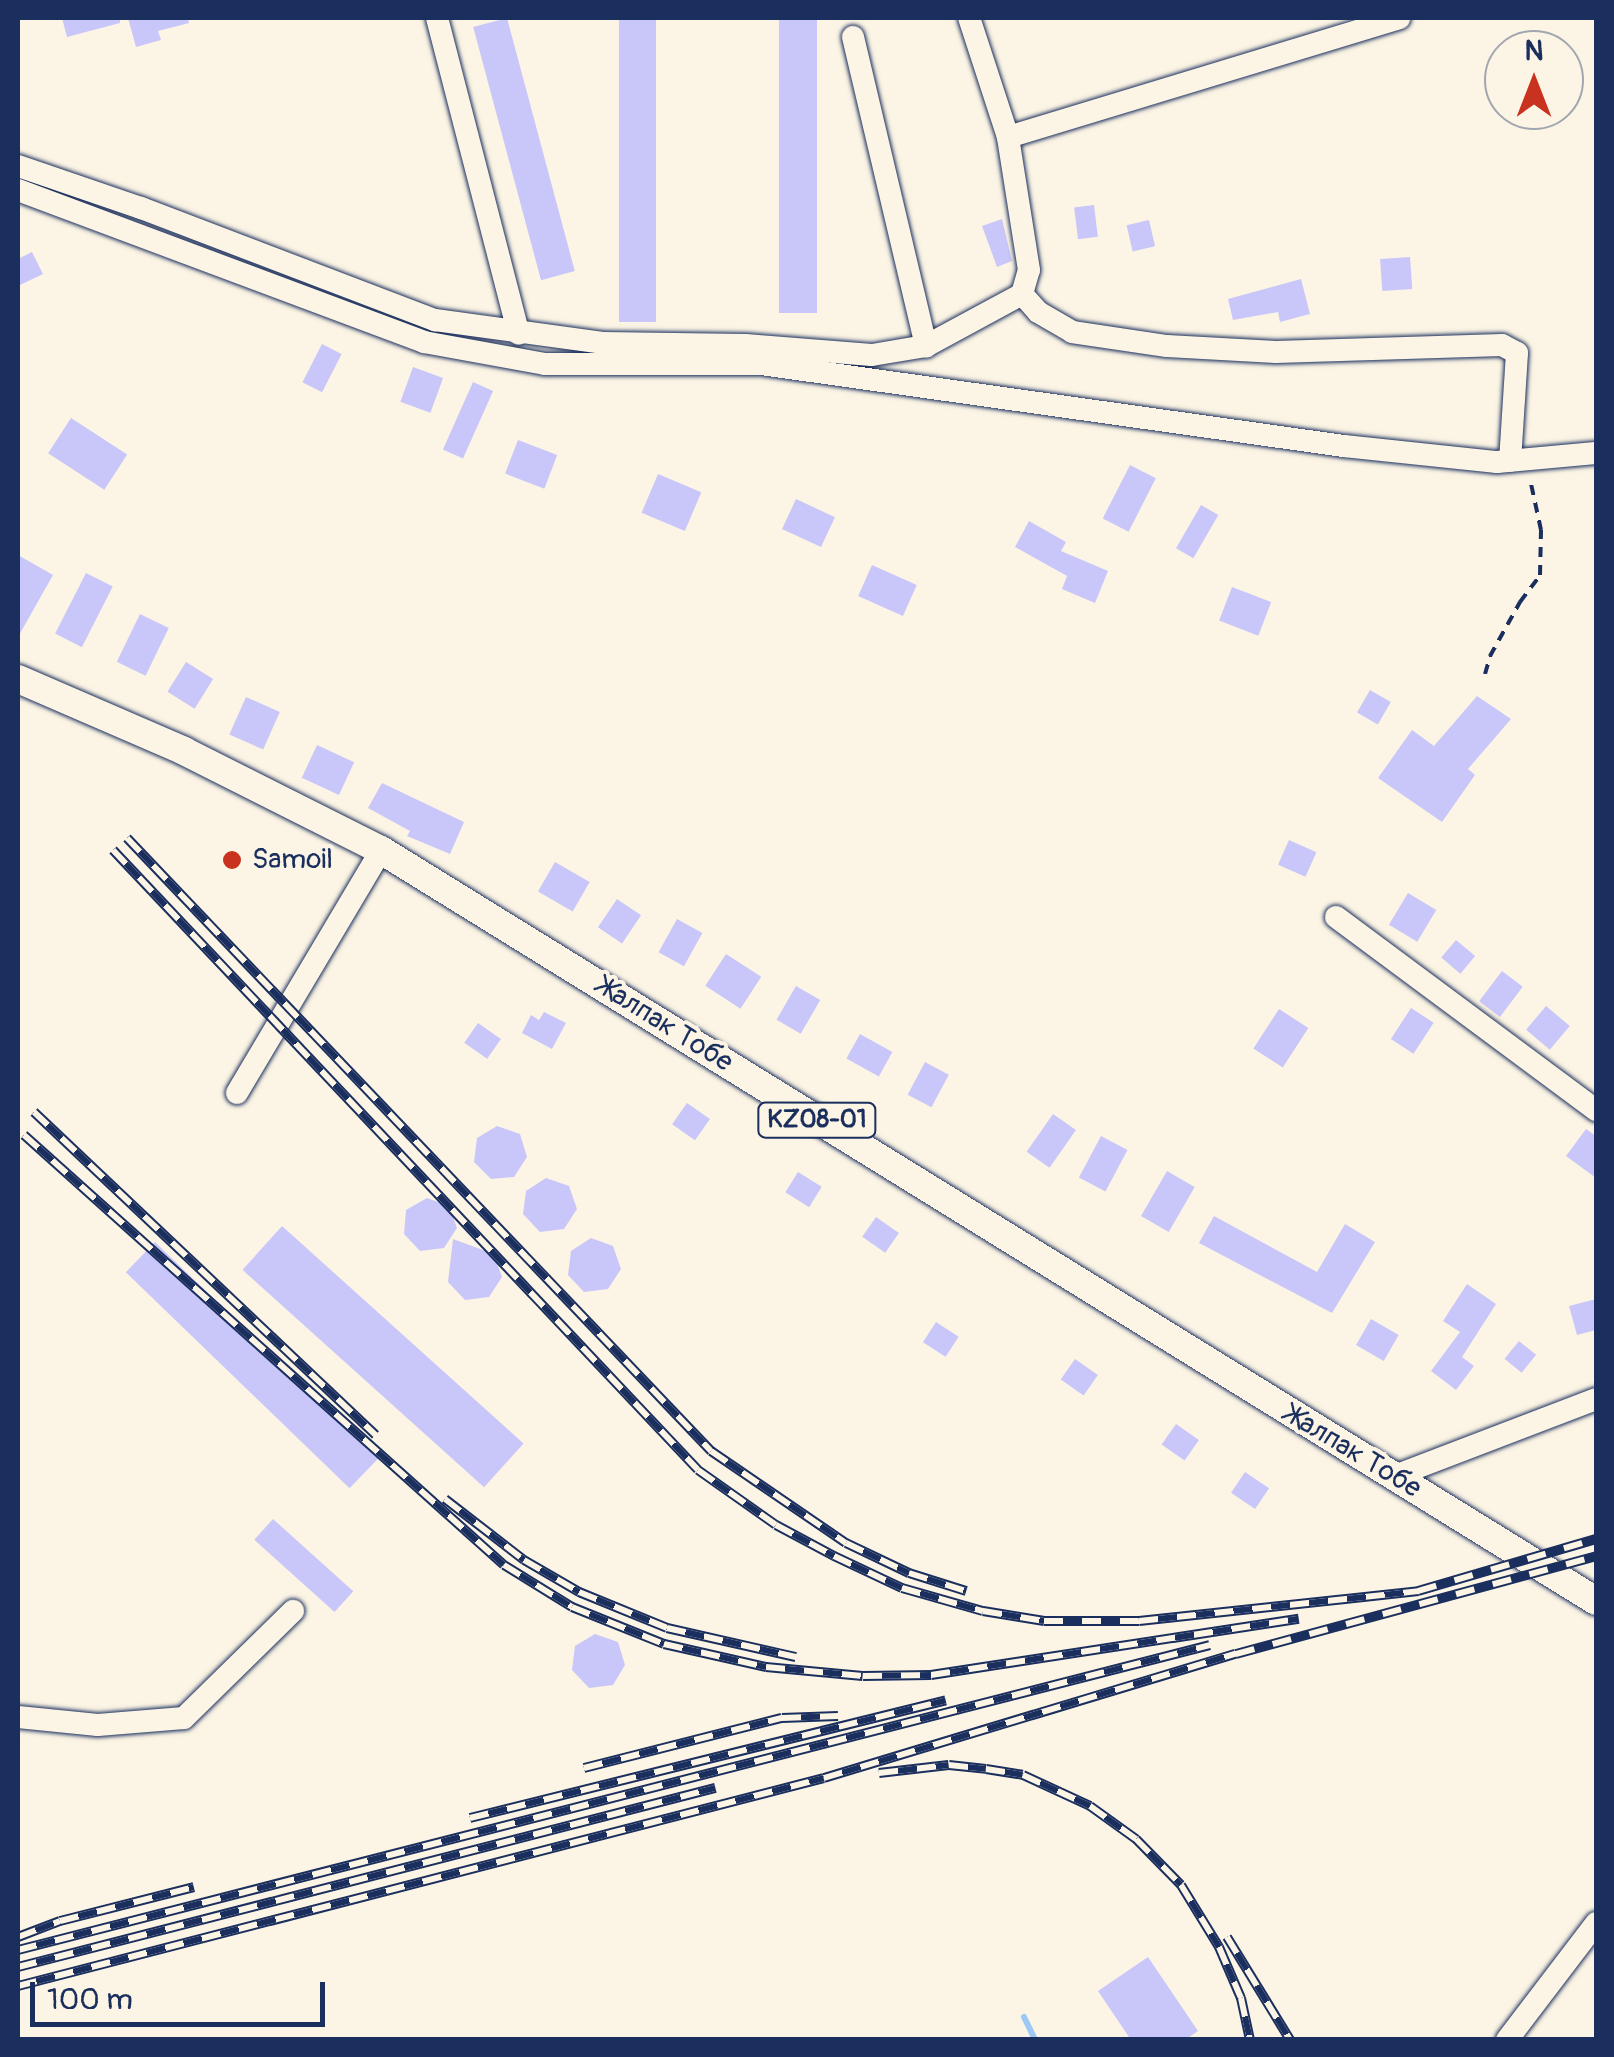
<!DOCTYPE html>
<meta charset="utf-8">
<style>
body{margin:0}
#map{position:relative;width:1614px;height:2057px;overflow:hidden;background:#fcf5e5;font-family:Pangolin,sans-serif}
div>[style]{position:absolute}
.stream>*{height:6px;margin:-3px;padding:0 3px;transform-origin:3px;border-radius:3px;background:#9dc9f6}
.building>*{inset:0;background:#c9c7f9;transform-origin:0 0}
.path>*{height:4px;margin-top:-2px;transform-origin:0;background:repeating-linear-gradient(90deg,#1b2f5e 0 10px,transparent 0 18px)}
.roads{filter:drop-shadow(0 0 2px #1b2f5e) drop-shadow(0 0 2px #1b2f5e)}
.minor>*{height:22px;margin:-11px;padding:0 11px;transform-origin:11px;border-radius:11px;background:#fcf5e5}
.major>*{height:28px;margin:-14px;padding:0 14px;transform-origin:14px;border-radius:14px;background:#fcf5e5}
.rail>*{height:10px;margin-top:-5px;transform-origin:0;background:repeating-linear-gradient(90deg,#fcf5e5 0 19px,#1b2f5e 0 38px);box-sizing:border-box;border-block:2px solid #1b2f5e}
.dots>*{width:28px;height:28px;translate:-50% -50%;box-sizing:border-box;border:5px solid #fcf5e5;border-radius:50%}
span{translate:-50% -50%;white-space:nowrap;text-align:center;line-height:1.15;-webkit-text-stroke:8px #fcf5e5;paint-order:stroke}
.shield-label span{padding:2px 8px;background:#fcf5e5;border:2px solid;border-radius:8px;-webkit-text-stroke-width:0}
.shield-label{font-size:25px;color:#1b2f5e;font-weight:700}
.poi-label{font-size:28px;color:#1b2f5e}
.left{translate:0 -50%;text-align:left}
.street-label{font-size:28px;color:#1b2f5e}
.frame{position:absolute;inset:0;border:20px solid #1b2f5e;pointer-events:none}
.north{position:absolute;left:1484px;top:30px;width:100px;height:100px;box-sizing:border-box;background:#fcf5e5;border:2px solid #a2a6af;border-radius:50%;rotate:0deg;font-size:28px;font-weight:700;line-height:40px;text-align:center;color:#1b2f5e}
.north::after{content:'';display:block;margin:auto;width:35px;height:45px;background:#c8321e;clip-path:polygon(50% 0,100% 100%,50% 72%,0 100%)}
.scale{position:absolute;left:30px;top:1982px;width:295px;height:45px;box-sizing:border-box;border:5px solid #1b2f5e;border-top:0;padding-left:12px;font-size:30px;line-height:35px;white-space:nowrap;color:#1b2f5e;-webkit-text-stroke:8px #fcf5e5;paint-order:stroke}
</style>
<div id="map">
<div class="stream">
<div style="left:1024px;top:2017px;width:25px;rotate:64deg"></div>
</div>
<div class="building">
<div style="clip-path:polygon(62px 18px,120px 18px,120px 23px,67px 37px)"></div>
<div style="clip-path:polygon(128px 18px,188px 18px,189px 23px,158px 31px,161px 40px,136px 47px)"></div>
<div style="left:507px;top:18px;width:262px;height:35px;rotate:75deg"></div>
<div style="left:619px;top:18px;width:37px;height:304px"></div>
<div style="left:779px;top:18px;width:38px;height:295px"></div>
<div style="left:1094px;top:205px;width:32px;height:20px;rotate:83deg"></div>
<div style="clip-path:polygon(1002px 219px,1012px 261px,997px 267px,982px 226px)"></div>
<div style="left:1149px;top:220px;width:27px;height:23px;rotate:77deg"></div>
<div style="clip-path:polygon(32px 252px,43px 274px,18px 286px,18px 259px)"></div>
<div style="left:1410px;top:257px;width:32px;height:30px;rotate:86deg"></div>
<div style="clip-path:polygon(1301px 279px,1310px 314px,1280px 322px,1278px 312px,1233px 320px,1228px 299px)"></div>
<div style="left:322px;top:344px;width:22px;height:43px;rotate:27deg"></div>
<div style="left:413px;top:367px;width:32px;height:37px;rotate:20deg"></div>
<div style="left:473px;top:382px;width:22px;height:74px;rotate:24deg"></div>
<div style="left:71px;top:418px;width:67px;height:42px;rotate:33deg"></div>
<div style="left:518px;top:440px;width:42px;height:36px;rotate:21deg"></div>
<div style="left:1130px;top:465px;width:29px;height:60px;rotate:27deg"></div>
<div style="left:658px;top:474px;width:47px;height:42px;rotate:23deg"></div>
<div style="left:796px;top:499px;width:43px;height:33px;rotate:25deg"></div>
<div style="left:1201px;top:505px;width:20px;height:50px;rotate:30deg"></div>
<div style="clip-path:polygon(1029px 521px,1066px 542px,1061px 551px,1108px 571px,1095px 603px,1062px 589px,1067px 576px,1015px 547px)"></div>
<div style="clip-path:polygon(18px 555px,53px 575px,18px 637px)"></div>
<div style="left:872px;top:565px;width:49px;height:34px;rotate:24deg"></div>
<div style="left:86px;top:573px;width:30px;height:68px;rotate:27deg"></div>
<div style="left:1232px;top:587px;width:42px;height:36px;rotate:21deg"></div>
<div style="left:140px;top:614px;width:32px;height:53px;rotate:26deg"></div>
<div style="left:186px;top:662px;width:32px;height:35px;rotate:32deg"></div>
<div style="left:1370px;top:690px;width:24px;height:26px;rotate:30deg"></div>
<div style="clip-path:polygon(1477px 696px,1511px 719px,1468px 769px,1475px 775px,1442px 822px,1378px 778px,1412px 730px,1434px 746px)"></div>
<div style="left:246px;top:697px;width:37px;height:41px;rotate:24deg"></div>
<div style="left:317px;top:745px;width:41px;height:36px;rotate:25deg"></div>
<div style="clip-path:polygon(382px 783px,464px 822px,450px 854px,407px 836px,410px 831px,368px 808px)"></div>
<div style="left:1289px;top:840px;width:30px;height:27px;rotate:24deg"></div>
<div style="left:555px;top:862px;width:40px;height:34px;rotate:30deg"></div>
<div style="left:1408px;top:893px;width:33px;height:37px;rotate:31deg"></div>
<div style="left:617px;top:899px;width:29px;height:34px;rotate:34deg"></div>
<div style="left:677px;top:919px;width:29px;height:38px;rotate:29deg"></div>
<div style="left:1456px;top:940px;width:25px;height:23px;rotate:40deg"></div>
<div style="left:726px;top:954px;width:42px;height:38px;rotate:33deg"></div>
<div style="left:1502px;top:971px;width:26px;height:38px;rotate:37deg"></div>
<div style="left:796px;top:986px;width:28px;height:39px;rotate:30deg"></div>
<div style="left:1546px;top:1006px;width:31px;height:31px;rotate:40deg"></div>
<div style="left:1411px;top:1008px;width:27px;height:37px;rotate:33deg"></div>
<div style="left:1279px;top:1009px;width:35px;height:47px;rotate:33deg"></div>
<div style="clip-path:polygon(544px 1012px,566px 1023px,552px 1049px,522px 1033px,531px 1015px,539px 1020px)"></div>
<div style="left:478px;top:1023px;width:28px;height:24px;rotate:35deg"></div>
<div style="left:860px;top:1034px;width:37px;height:28px;rotate:29deg"></div>
<div style="left:925px;top:1062px;width:27px;height:37px;rotate:28deg"></div>
<div style="left:687px;top:1103px;width:28px;height:26px;rotate:35deg"></div>
<div style="left:1053px;top:1114px;width:28px;height:46px;rotate:35deg"></div>
<div style="clip-path:polygon(497px 1126px,520px 1134px,527px 1157px,514px 1177px,491px 1179px,474px 1162px,477px 1138px)"></div>
<div style="clip-path:polygon(1586px 1129px,1596px 1136px,1596px 1178px,1566px 1156px)"></div>
<div style="left:1101px;top:1136px;width:30px;height:47px;rotate:28deg"></div>
<div style="left:1167px;top:1171px;width:32px;height:52px;rotate:30deg"></div>
<div style="left:798px;top:1172px;width:28px;height:24px;rotate:32deg"></div>
<div style="clip-path:polygon(546px 1178px,569px 1186px,577px 1209px,564px 1229px,540px 1232px,523px 1214px,526px 1191px)"></div>
<div style="clip-path:polygon(427px 1198px,449px 1206px,457px 1228px,444px 1248px,420px 1251px,404px 1234px,406px 1210px)"></div>
<div style="clip-path:polygon(1214px 1216px,1317px 1272px,1345px 1224px,1375px 1242px,1332px 1313px,1199px 1243px)"></div>
<div style="left:876px;top:1217px;width:28px;height:24px;rotate:35deg"></div>
<div style="left:282px;top:1226px;width:325px;height:59px;rotate:42deg"></div>
<div style="clip-path:polygon(591px 1238px,613px 1246px,621px 1269px,608px 1289px,584px 1292px,568px 1275px,571px 1251px)"></div>
<div style="clip-path:polygon(453px 1239px,494px 1254px,502px 1277px,489px 1297px,465px 1300px,448px 1282px)"></div>
<div style="left:155px;top:1242px;width:311px;height:42px;rotate:44deg"></div>
<div style="clip-path:polygon(1467px 1284px,1496px 1304px,1462px 1357px,1474px 1366px,1456px 1390px,1431px 1371px,1460px 1332px,1443px 1321px)"></div>
<div style="clip-path:polygon(1596px 1299px,1596px 1330px,1577px 1335px,1569px 1306px)"></div>
<div style="left:1371px;top:1319px;width:32px;height:30px;rotate:30deg"></div>
<div style="left:936px;top:1322px;width:27px;height:24px;rotate:33deg"></div>
<div style="left:1519px;top:1341px;width:22px;height:23px;rotate:39deg"></div>
<div style="left:1075px;top:1359px;width:28px;height:25px;rotate:35deg"></div>
<div style="left:1176px;top:1424px;width:28px;height:25px;rotate:35deg"></div>
<div style="left:1245px;top:1472px;width:29px;height:25px;rotate:34deg"></div>
<div style="left:273px;top:1519px;width:108px;height:28px;rotate:42deg"></div>
<div style="clip-path:polygon(595px 1634px,618px 1642px,625px 1665px,613px 1685px,589px 1688px,572px 1670px,575px 1646px)"></div>
<div style="clip-path:polygon(1148px 1957px,1198px 2031px,1185px 2040px,1131px 2040px,1098px 1991px)"></div>
</div>
<div class="path">
<div style="left:1485px;top:674px;width:19px;rotate:-74deg"></div>
<div style="left:1490px;top:656px;width:62px;rotate:-60.9deg"></div>
<div style="left:1520px;top:602px;width:34px;rotate:-53deg"></div>
<div style="left:1540px;top:575px;width:45px;rotate:-88.7deg"></div>
<div style="left:1541px;top:530px;width:52px;rotate:-102.2deg"></div>
</div>
<div class="roads">
<div class="minor">
<div style="left:437px;top:18px;width:326px;rotate:75.5deg"></div>
<div style="left:853px;top:37px;width:318px;rotate:76.7deg"></div>
<div style="left:1008px;top:137px;width:409px;rotate:-16.9deg"></div>
<div style="left:18px;top:166px;width:130px;rotate:18.9deg"></div>
<div style="left:141px;top:208px;width:315px;rotate:20.9deg"></div>
<div style="left:435px;top:320px;width:169px;rotate:7.8deg"></div>
<div style="left:602px;top:343px;width:143px;rotate:0.8deg"></div>
<div style="left:745px;top:345px;width:127px;rotate:4.5deg"></div>
<div style="left:872px;top:355px;width:55px;rotate:-9.5deg"></div>
<div style="left:926px;top:346px;width:109px;rotate:-28.4deg"></div>
<div style="left:1022px;top:294px;width:25px;rotate:-74deg"></div>
<div style="left:1029px;top:270px;width:135px;rotate:-99deg"></div>
<div style="left:1008px;top:137px;width:125px;rotate:-108.1deg"></div>
<div style="left:18px;top:190px;width:434px;rotate:20.5deg"></div>
<div style="left:424px;top:342px;width:123px;rotate:10.3deg"></div>
<div style="left:545px;top:364px;width:216px"></div>
<div style="left:761px;top:364px;width:589px;rotate:8.01deg"></div>
<div style="left:1344px;top:446px;width:154px;rotate:6deg"></div>
<div style="left:1497px;top:462px;width:99px;rotate:-5.2deg"></div>
<div style="left:1022px;top:294px;width:24px;rotate:48deg"></div>
<div style="left:1038px;top:312px;width:39px;rotate:30deg"></div>
<div style="left:1072px;top:332px;width:96px;rotate:8.4deg"></div>
<div style="left:1167px;top:346px;width:109px;rotate:3.2deg"></div>
<div style="left:1276px;top:352px;width:226px;rotate:-1.8deg"></div>
<div style="left:1502px;top:345px;width:17px;rotate:28deg"></div>
<div style="left:1517px;top:353px;width:108px;rotate:93.7deg"></div>
<div style="left:1336px;top:917px;width:324px;rotate:36.6deg"></div>
<div style="left:237px;top:1093px;width:282px;rotate:-59.3deg"></div>
<div style="left:1392px;top:1477px;width:218px;rotate:-20.9deg"></div>
<div style="left:18px;top:1717px;width:80px;rotate:5.7deg"></div>
<div style="left:98px;top:1725px;width:86px;rotate:-4.7deg"></div>
<div style="left:184px;top:1718px;width:153px;rotate:-44.5deg"></div>
<div style="left:1507px;top:2040px;width:147px;rotate:-52.7deg"></div>
</div>
<div class="major">
<div style="left:18px;top:679px;width:181px;rotate:23.4deg"></div>
<div style="left:184px;top:751px;width:220px;rotate:26.7deg"></div>
<div style="left:381px;top:850px;width:1428px;rotate:31.72deg"></div>
</div>
</div>
<div class="rail">
<div style="left:127px;top:838px;width:847px;rotate:46.39deg"></div>
<div style="left:711px;top:1451px;width:163px;rotate:34.3deg"></div>
<div style="left:846px;top:1543px;width:70px;rotate:25.5deg"></div>
<div style="left:909px;top:1573px;width:60px;rotate:17.5deg"></div>
<div style="left:113px;top:850px;width:852px;rotate:46.66deg"></div>
<div style="left:698px;top:1470px;width:95px;rotate:35.2deg"></div>
<div style="left:776px;top:1525px;width:66px;rotate:28.1deg"></div>
<div style="left:834px;top:1556px;width:75px;rotate:25.2deg"></div>
<div style="left:902px;top:1588px;width:84px;rotate:15.9deg"></div>
<div style="left:983px;top:1611px;width:62px;rotate:9.3deg"></div>
<div style="left:1044px;top:1621px;width:95px"></div>
<div style="left:1139px;top:1621px;width:281px;rotate:-6.1deg"></div>
<div style="left:1418px;top:1591px;width:185px;rotate:-16.3deg"></div>
<div style="left:34px;top:1112px;width:470px;rotate:43.4deg"></div>
<div style="left:24px;top:1135px;width:644px;rotate:41.86deg"></div>
<div style="left:504px;top:1565px;width:80px;rotate:31.7deg"></div>
<div style="left:572px;top:1607px;width:99px;rotate:21.9deg"></div>
<div style="left:664px;top:1644px;width:105px;rotate:12.7deg"></div>
<div style="left:766px;top:1667px;width:97px;rotate:5.3deg"></div>
<div style="left:863px;top:1676px;width:68px;rotate:-0.8deg"></div>
<div style="left:931px;top:1675px;width:372px;rotate:-8.7deg"></div>
<div style="left:445px;top:1499px;width:100px;rotate:37.7deg"></div>
<div style="left:524px;top:1560px;width:64px;rotate:30.2deg"></div>
<div style="left:579px;top:1592px;width:95px;rotate:22.2deg"></div>
<div style="left:667px;top:1628px;width:132px;rotate:12.7deg"></div>
<div style="left:584px;top:1768px;width:204px;rotate:-14.2deg"></div>
<div style="left:782px;top:1718px;width:56px;rotate:-2deg"></div>
<div style="left:879px;top:1773px;width:70px;rotate:-6.5deg"></div>
<div style="left:949px;top:1765px;width:37px;rotate:6deg"></div>
<div style="left:986px;top:1769px;width:37px;rotate:9deg"></div>
<div style="left:1023px;top:1775px;width:74px;rotate:24.8deg"></div>
<div style="left:1090px;top:1806px;width:57px;rotate:35.7deg"></div>
<div style="left:1136px;top:1839px;width:64px;rotate:45.6deg"></div>
<div style="left:1181px;top:1885px;width:73px;rotate:58.5deg"></div>
<div style="left:1219px;top:1947px;width:56px;rotate:66.7deg"></div>
<div style="left:1241px;top:1998px;width:43px;rotate:77.9deg"></div>
<div style="left:470px;top:1818px;width:490px;rotate:-13.9deg"></div>
<div style="left:18px;top:1937px;width:45px;rotate:-20.9deg"></div>
<div style="left:60px;top:1921px;width:138px;rotate:-14.2deg"></div>
<div style="left:1227px;top:1937px;width:121px;rotate:58.5deg"></div>
<div style="left:18px;top:1950px;width:1230px;rotate:-14.35deg"></div>
<div style="left:18px;top:1967px;width:720px;rotate:-14.4deg"></div>
<div style="left:18px;top:1986px;width:832px;rotate:-14.47deg"></div>
<div style="left:824px;top:1778px;width:430px;rotate:-16.8deg"></div>
<div style="left:1236px;top:1654px;width:373px;rotate:-15.2deg"></div>
</div>
<div class="dots">
<div style="left:232px;top:860px;background:#c8321e"></div>
</div>
<div class="shield-label">
<span style="left:817px;top:1120px">KZ08-01</span>
</div>
<div class="poi-label">
<span class="left" style="left:252px;top:860px">Samoil</span>
</div>
<div class="street-label">
<span style="left:665px;top:1025px;rotate:32deg">Жалпак Тобе</span>
<span style="left:1353px;top:1452px;rotate:31deg">Жалпак Тобе</span>
</div>
<div class="frame"></div>
<div class="north">N</div>
<div class="scale">100 m</div>
</div>
